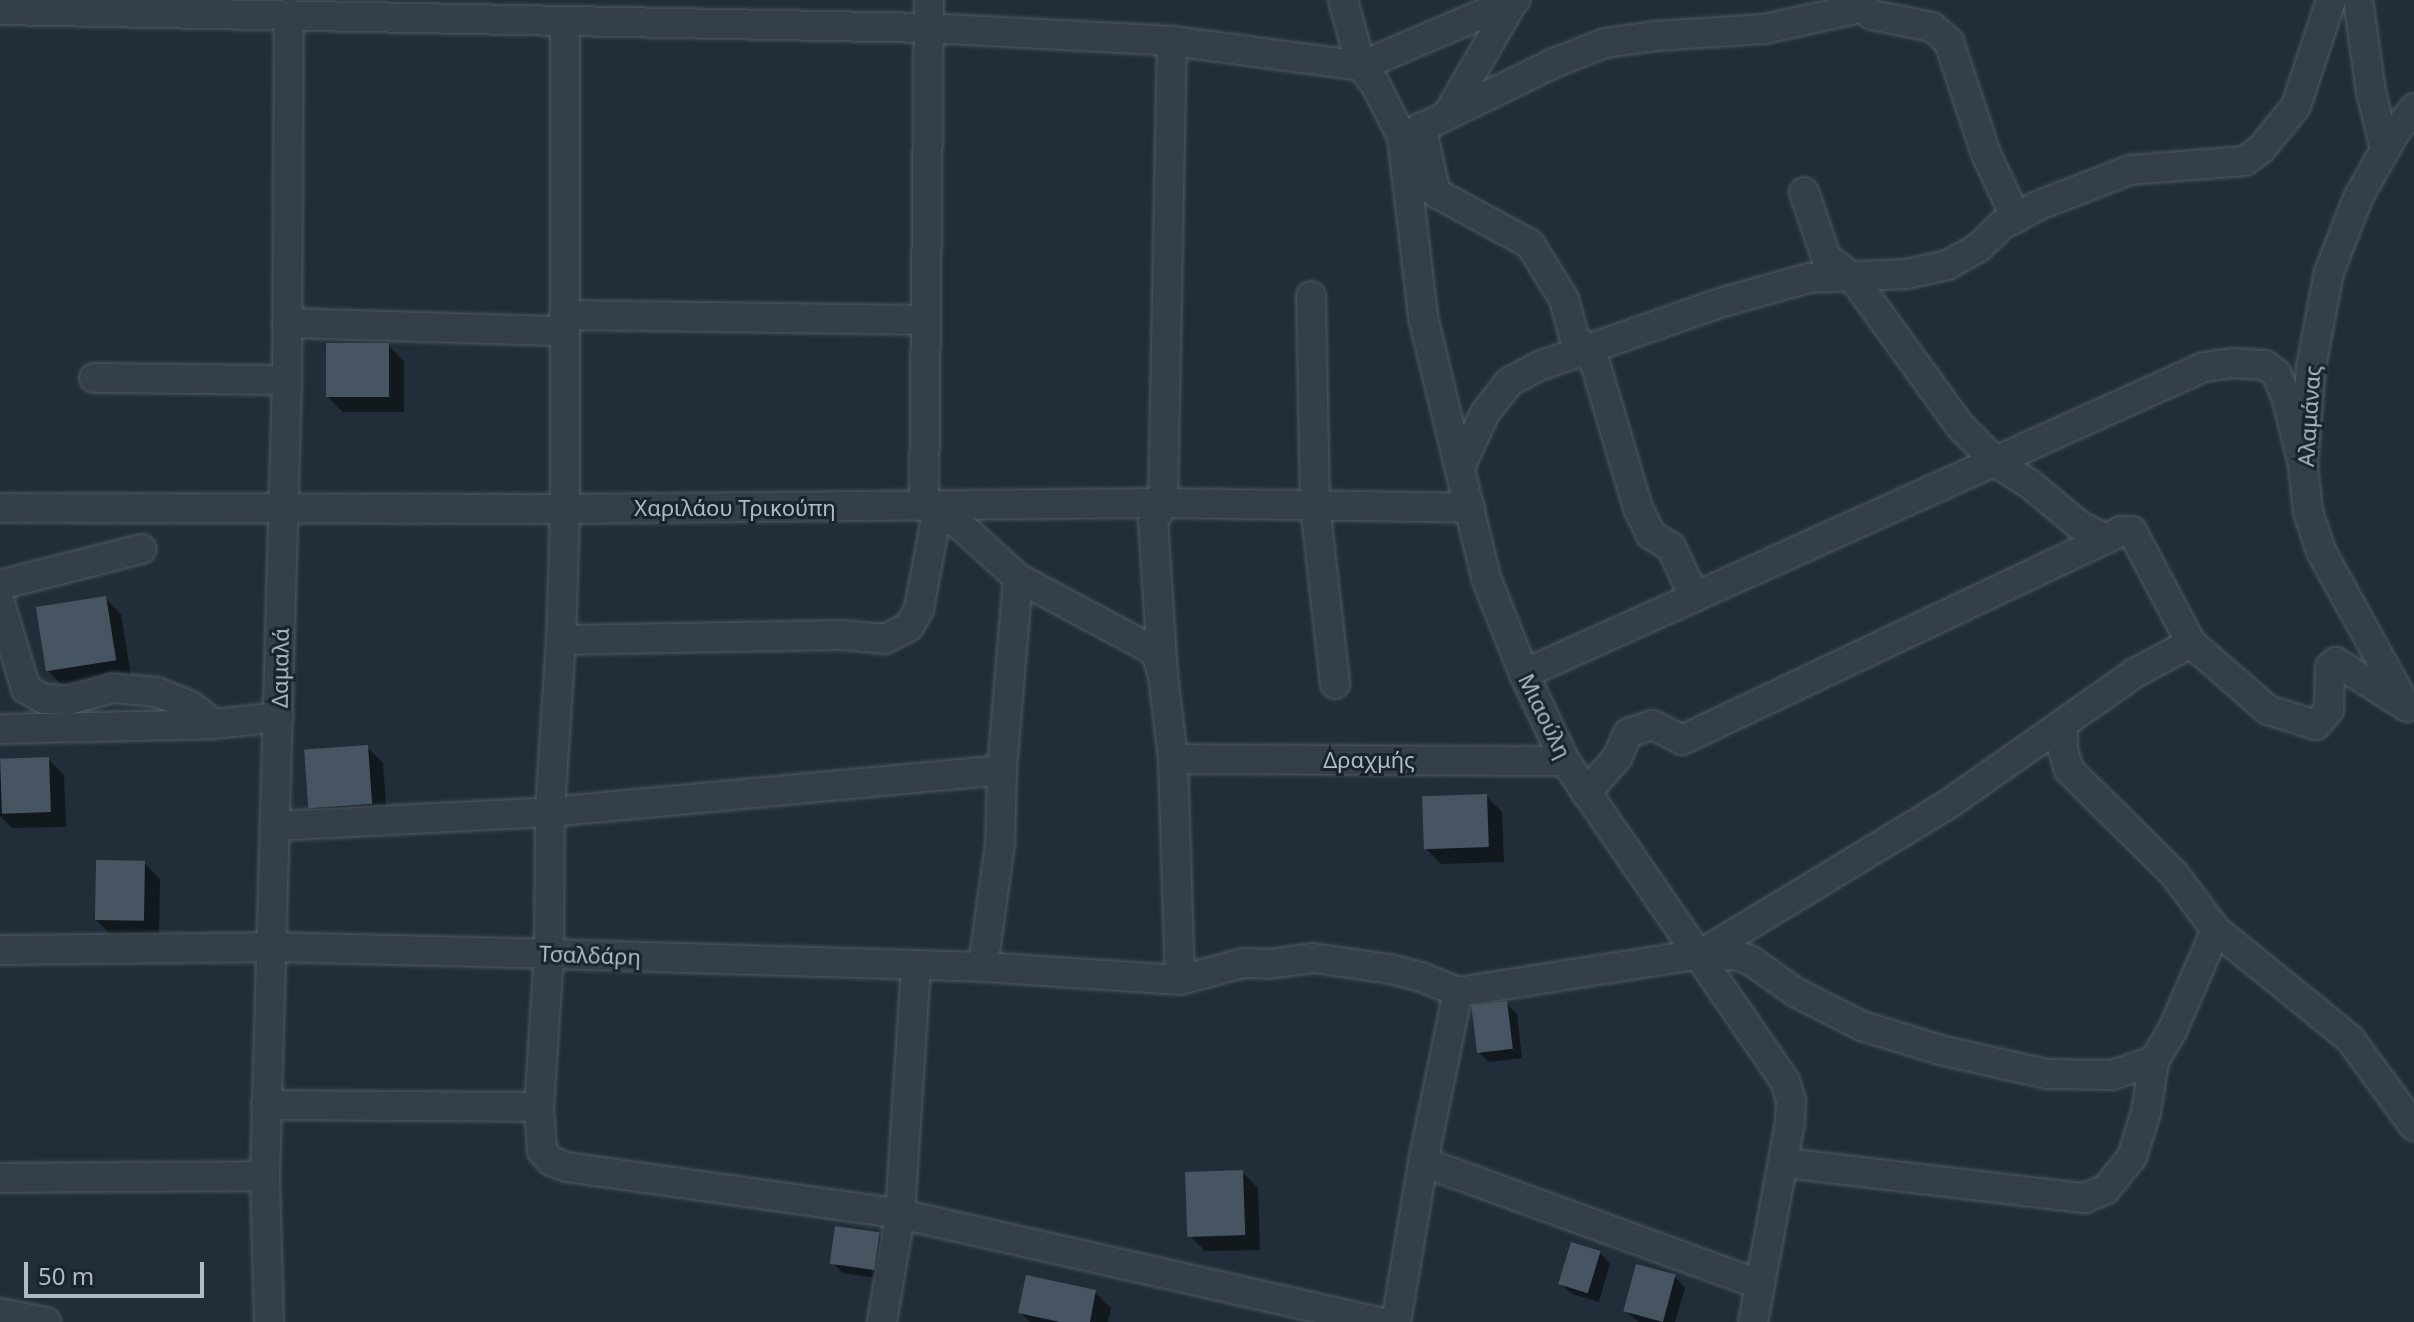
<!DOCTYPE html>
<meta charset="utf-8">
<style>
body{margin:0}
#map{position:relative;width:2414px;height:1322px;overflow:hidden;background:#212d39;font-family:"Noto Sans",sans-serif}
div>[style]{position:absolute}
.shadow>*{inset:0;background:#0007}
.building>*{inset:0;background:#475563;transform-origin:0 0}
.roads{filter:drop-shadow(0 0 2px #4f5a64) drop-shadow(0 0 2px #4f5a64)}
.minor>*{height:28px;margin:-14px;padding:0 14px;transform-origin:14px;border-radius:14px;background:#343f4a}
span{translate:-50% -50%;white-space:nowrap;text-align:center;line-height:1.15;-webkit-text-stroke:6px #1a242e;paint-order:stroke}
.street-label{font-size:22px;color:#afbac6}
.scale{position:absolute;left:24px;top:1262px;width:180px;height:36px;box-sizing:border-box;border:4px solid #afbac6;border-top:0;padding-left:10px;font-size:24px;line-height:28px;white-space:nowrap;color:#afbac6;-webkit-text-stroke:6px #1a242e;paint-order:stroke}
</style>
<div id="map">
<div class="shadow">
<div style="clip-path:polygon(388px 345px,404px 361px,404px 412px,343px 412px,327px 396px)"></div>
<div style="clip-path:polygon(105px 598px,121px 614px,131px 676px,63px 686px,47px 670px)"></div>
<div style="clip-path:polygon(367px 747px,383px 763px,387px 819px,326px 822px,310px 806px)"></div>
<div style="clip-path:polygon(48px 759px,64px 775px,66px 827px,12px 828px,0 816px,0 760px)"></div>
<div style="clip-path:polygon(1486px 796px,1502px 812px,1504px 862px,1441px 864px,1425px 848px)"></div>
<div style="clip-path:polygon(144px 863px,160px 879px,159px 937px,112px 936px,96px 920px)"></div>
<div style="clip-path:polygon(1506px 1004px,1517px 1014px,1522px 1058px,1489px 1062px,1479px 1052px)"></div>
<div style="clip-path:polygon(1242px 1172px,1258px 1188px,1260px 1250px,1205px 1251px,1189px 1235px)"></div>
<div style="clip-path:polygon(879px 1234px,889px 1245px,883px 1279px,843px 1273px,833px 1263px)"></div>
<div style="clip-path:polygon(1600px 1253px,1610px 1263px,1599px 1302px,1572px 1294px,1561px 1284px)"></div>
<div style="clip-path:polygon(1675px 1277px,1685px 1288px,1675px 1322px,1639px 1322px,1625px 1311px)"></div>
<div style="clip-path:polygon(1095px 1292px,1111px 1308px,1108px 1322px,1030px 1322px,1020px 1312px)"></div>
</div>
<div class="building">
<div style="left:326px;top:343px;width:63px;height:54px"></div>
<div style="left:106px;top:596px;width:65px;height:71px;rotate:81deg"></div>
<div style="left:368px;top:745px;width:59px;height:64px;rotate:86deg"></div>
<div style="left:49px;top:757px;width:55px;height:49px;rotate:88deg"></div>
<div style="left:1487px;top:794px;width:53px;height:65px;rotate:88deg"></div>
<div style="left:96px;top:860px;width:49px;height:60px;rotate:1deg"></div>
<div style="left:1507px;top:1001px;width:48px;height:36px;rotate:83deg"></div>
<div style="left:1243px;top:1170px;width:65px;height:58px;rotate:88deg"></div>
<div style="left:835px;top:1226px;width:45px;height:38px;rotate:8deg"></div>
<div style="left:1571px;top:1242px;width:31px;height:44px;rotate:17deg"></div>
<div style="left:1636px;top:1264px;width:41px;height:49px;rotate:15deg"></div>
<div style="clip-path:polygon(1026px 1275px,1096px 1290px,1090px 1322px,1060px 1322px,1018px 1313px)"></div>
</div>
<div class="roads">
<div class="minor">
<div style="left:929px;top:0;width:506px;rotate:90.57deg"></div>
<div style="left:924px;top:506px;width:41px;rotate:27.8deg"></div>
<div style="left:960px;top:525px;width:79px;rotate:42.4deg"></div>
<div style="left:1018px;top:578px;width:193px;rotate:94.8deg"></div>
<div style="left:1002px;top:770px;width:74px;rotate:91.5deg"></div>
<div style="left:1000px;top:844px;width:124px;rotate:97.9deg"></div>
<div style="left:1343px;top:0;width:68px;rotate:74.7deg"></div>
<div style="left:1361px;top:66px;width:23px;rotate:52deg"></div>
<div style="left:1375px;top:84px;width:59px;rotate:63deg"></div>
<div style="left:1402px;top:137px;width:181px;rotate:83.3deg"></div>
<div style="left:1423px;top:317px;width:268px;rotate:76.4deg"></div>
<div style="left:1486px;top:578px;width:103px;rotate:68.4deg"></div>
<div style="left:1524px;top:674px;width:96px;rotate:64.8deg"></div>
<div style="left:1565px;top:761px;width:388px;rotate:55.5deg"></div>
<div style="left:1785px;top:1081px;width:21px;rotate:73deg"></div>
<div style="left:1791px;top:1101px;width:22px;rotate:93deg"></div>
<div style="left:1790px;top:1123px;width:202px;rotate:100.5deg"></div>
<div style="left:1854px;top:0;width:23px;rotate:40deg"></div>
<div style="left:1872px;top:15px;width:61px;rotate:11.3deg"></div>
<div style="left:1932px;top:27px;width:23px;rotate:41deg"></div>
<div style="left:1949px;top:42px;width:118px;rotate:71.7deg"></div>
<div style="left:1986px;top:154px;width:71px;rotate:64.9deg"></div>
<div style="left:2358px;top:0;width:93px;rotate:82deg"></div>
<div style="left:2371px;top:92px;width:59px;rotate:76.2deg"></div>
<div style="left:0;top:10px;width:927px;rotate:1.11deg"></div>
<div style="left:927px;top:28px;width:245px;rotate:3deg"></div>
<div style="left:1172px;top:41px;width:191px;rotate:7.5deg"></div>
<div style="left:1361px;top:66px;width:168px;rotate:-23.2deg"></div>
<div style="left:565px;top:22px;width:487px;rotate:90deg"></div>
<div style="left:565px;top:509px;width:131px;rotate:91.7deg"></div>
<div style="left:561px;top:640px;width:172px;rotate:93.7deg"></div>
<div style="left:550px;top:812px;width:142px;rotate:90.4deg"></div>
<div style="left:549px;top:954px;width:153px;rotate:93.7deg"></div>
<div style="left:539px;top:1107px;width:44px;rotate:86.1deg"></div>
<div style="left:542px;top:1151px;width:13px;rotate:48deg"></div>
<div style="left:551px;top:1161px;width:17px;rotate:21deg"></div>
<div style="left:567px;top:1167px;width:336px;rotate:8deg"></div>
<div style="left:900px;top:1214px;width:491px;rotate:12.7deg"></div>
<div style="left:1449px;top:112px;width:129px;rotate:-59.9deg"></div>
<div style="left:1421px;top:127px;width:68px;rotate:77.2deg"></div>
<div style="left:1436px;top:193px;width:107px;rotate:28.5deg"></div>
<div style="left:1530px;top:244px;width:65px;rotate:58.3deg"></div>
<div style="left:1564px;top:299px;width:38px;rotate:75deg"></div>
<div style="left:1574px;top:336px;width:34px;rotate:52deg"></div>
<div style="left:1595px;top:363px;width:151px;rotate:73.5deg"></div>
<div style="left:1638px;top:508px;width:30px;rotate:64deg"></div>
<div style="left:1651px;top:535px;width:23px;rotate:31deg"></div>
<div style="left:1671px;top:547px;width:54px;rotate:64.9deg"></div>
<div style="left:1407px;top:135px;width:164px;rotate:-26.1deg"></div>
<div style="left:1554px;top:63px;width:55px;rotate:-21.4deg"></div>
<div style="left:1605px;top:43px;width:50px;rotate:-8deg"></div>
<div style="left:1655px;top:36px;width:109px;rotate:-3.7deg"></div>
<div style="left:1764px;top:29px;width:98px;rotate:-12.3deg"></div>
<div style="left:1804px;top:192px;width:69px;rotate:71.3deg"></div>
<div style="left:1826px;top:257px;width:34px;rotate:38deg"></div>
<div style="left:1853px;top:278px;width:184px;rotate:54.1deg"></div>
<div style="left:1961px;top:427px;width:51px;rotate:45deg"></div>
<div style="left:1997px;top:463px;width:40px;rotate:32.9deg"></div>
<div style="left:2031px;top:485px;width:62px;rotate:39.8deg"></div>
<div style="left:2079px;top:525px;width:30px;rotate:27deg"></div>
<div style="left:2106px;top:539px;width:17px;rotate:-28deg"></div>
<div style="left:2121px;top:531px;width:11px"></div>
<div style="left:2132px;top:531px;width:127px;rotate:62.2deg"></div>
<div style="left:2191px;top:643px;width:102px;rotate:41deg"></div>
<div style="left:2268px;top:710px;width:50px;rotate:17.4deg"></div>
<div style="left:2316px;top:725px;width:20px;rotate:-49deg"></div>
<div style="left:2329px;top:710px;width:43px;rotate:-88.7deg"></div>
<div style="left:2330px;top:667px;width:8px;rotate:-40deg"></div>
<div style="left:2336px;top:662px;width:84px;rotate:32.4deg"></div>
<div style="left:1311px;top:296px;width:209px;rotate:88.9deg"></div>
<div style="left:1315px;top:505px;width:180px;rotate:83.6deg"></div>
<div style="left:564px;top:315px;width:361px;rotate:0.8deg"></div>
<div style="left:287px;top:323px;width:277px;rotate:1.7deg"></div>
<div style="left:94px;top:378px;width:193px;rotate:0.6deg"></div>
<div style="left:1460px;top:467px;width:60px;rotate:-65.2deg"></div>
<div style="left:1485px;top:413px;width:39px;rotate:-52deg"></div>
<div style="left:1509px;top:382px;width:34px;rotate:-28deg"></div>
<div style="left:1539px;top:366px;width:195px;rotate:-19.2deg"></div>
<div style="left:1723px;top:302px;width:89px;rotate:-15.6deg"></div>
<div style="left:1809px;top:278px;width:97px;rotate:-2.4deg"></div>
<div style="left:1906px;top:274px;width:43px;rotate:-12.1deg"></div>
<div style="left:1948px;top:265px;width:34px;rotate:-30deg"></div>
<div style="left:1978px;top:248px;width:33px;rotate:-44deg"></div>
<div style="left:2002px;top:225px;width:40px;rotate:-28deg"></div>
<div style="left:2037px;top:206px;width:100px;rotate:-21.2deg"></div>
<div style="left:2130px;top:170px;width:115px;rotate:-4.5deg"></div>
<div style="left:2245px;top:161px;width:21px;rotate:-37deg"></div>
<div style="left:2262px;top:148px;width:54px;rotate:-51deg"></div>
<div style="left:2296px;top:106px;width:112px;rotate:-71.7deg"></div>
<div style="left:0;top:508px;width:565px;rotate:0.1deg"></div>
<div style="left:565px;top:509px;width:598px;rotate:-0.57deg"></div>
<div style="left:1163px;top:503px;width:307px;rotate:0.9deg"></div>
<div style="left:1018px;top:578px;width:155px;rotate:28.1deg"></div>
<div style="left:1155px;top:651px;width:25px;rotate:72deg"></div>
<div style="left:1163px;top:675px;width:85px;rotate:83.2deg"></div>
<div style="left:1173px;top:759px;width:221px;rotate:88.2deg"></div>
<div style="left:0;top:585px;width:146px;rotate:-14.3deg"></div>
<div style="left:0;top:603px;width:90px;rotate:73.2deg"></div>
<div style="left:26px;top:689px;width:21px;rotate:29deg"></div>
<div style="left:44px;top:699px;width:24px;rotate:2deg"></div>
<div style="left:68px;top:700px;width:47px;rotate:-14.9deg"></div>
<div style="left:113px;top:688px;width:44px;rotate:5.2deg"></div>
<div style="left:157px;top:692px;width:37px;rotate:22deg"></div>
<div style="left:191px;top:706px;width:29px;rotate:38deg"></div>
<div style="left:561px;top:640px;width:282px;rotate:-1deg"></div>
<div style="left:843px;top:635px;width:42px;rotate:5.4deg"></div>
<div style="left:885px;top:639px;width:27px;rotate:-27deg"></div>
<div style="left:909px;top:627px;width:21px;rotate:-61deg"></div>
<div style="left:919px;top:609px;width:98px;rotate:-79.4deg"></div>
<div style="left:1524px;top:674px;width:746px;rotate:-24.3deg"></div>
<div style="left:2204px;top:367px;width:30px;rotate:-8deg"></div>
<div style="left:2234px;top:363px;width:31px;rotate:4deg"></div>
<div style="left:2265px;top:365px;width:14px;rotate:36deg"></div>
<div style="left:2276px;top:373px;width:25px;rotate:67deg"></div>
<div style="left:2286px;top:396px;width:71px;rotate:76.2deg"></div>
<div style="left:1163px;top:675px;width:153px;rotate:-93.7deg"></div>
<div style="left:1153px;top:522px;width:21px;rotate:-62deg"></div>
<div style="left:1163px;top:503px;width:462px;rotate:-88.9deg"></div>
<div style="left:2405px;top:704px;width:175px;rotate:-118.8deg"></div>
<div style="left:2321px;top:551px;width:41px;rotate:-108.4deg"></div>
<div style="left:2308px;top:512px;width:47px;rotate:-96.1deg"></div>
<div style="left:2303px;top:465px;width:98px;rotate:-85.3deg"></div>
<div style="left:2311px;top:367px;width:97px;rotate:-79.3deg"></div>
<div style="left:2329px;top:272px;width:82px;rotate:-68.5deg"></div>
<div style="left:2359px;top:196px;width:71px;rotate:-60.6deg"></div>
<div style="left:2394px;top:134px;width:33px;rotate:-52deg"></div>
<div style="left:2063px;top:724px;width:26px;rotate:90deg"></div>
<div style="left:2063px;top:750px;width:21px;rotate:73deg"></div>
<div style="left:2069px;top:770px;width:149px;rotate:44.7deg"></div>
<div style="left:2175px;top:875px;width:69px;rotate:53.3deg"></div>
<div style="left:2216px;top:930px;width:173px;rotate:39.1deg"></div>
<div style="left:2350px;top:1039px;width:108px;rotate:53.7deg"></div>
<div style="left:0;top:729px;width:214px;rotate:-1.3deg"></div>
<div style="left:214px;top:724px;width:65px;rotate:-6.1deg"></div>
<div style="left:1173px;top:759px;width:392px;rotate:0.3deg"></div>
<div style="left:1586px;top:793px;width:47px;rotate:-48.5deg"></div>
<div style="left:1617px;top:758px;width:27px;rotate:-66deg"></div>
<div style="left:1628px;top:733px;width:26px;rotate:-18deg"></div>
<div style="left:1653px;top:725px;width:33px;rotate:27deg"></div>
<div style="left:1682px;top:740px;width:469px;rotate:-25.4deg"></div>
<div style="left:275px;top:826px;width:275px;rotate:-2.9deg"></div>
<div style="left:550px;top:812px;width:454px;rotate:-5.3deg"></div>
<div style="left:0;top:950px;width:270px;rotate:-0.6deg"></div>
<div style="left:270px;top:947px;width:279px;rotate:1.4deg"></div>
<div style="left:549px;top:954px;width:434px;rotate:1.7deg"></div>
<div style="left:983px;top:967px;width:197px;rotate:3.8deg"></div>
<div style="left:1180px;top:980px;width:66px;rotate:-14.9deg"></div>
<div style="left:1244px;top:963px;width:25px;rotate:2deg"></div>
<div style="left:1269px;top:964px;width:44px;rotate:-7.8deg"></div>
<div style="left:1313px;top:958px;width:78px;rotate:8.1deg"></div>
<div style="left:1390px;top:969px;width:32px;rotate:14deg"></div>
<div style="left:1421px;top:977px;width:40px;rotate:22deg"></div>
<div style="left:1701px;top:954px;width:291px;rotate:-31.2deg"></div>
<div style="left:1950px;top:803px;width:226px;rotate:-35.1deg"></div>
<div style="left:2135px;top:673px;width:64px;rotate:-28.2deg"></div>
<div style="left:266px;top:1105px;width:273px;rotate:0.4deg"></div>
<div style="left:1423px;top:1162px;width:357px;rotate:20deg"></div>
<div style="left:1785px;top:1163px;width:302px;rotate:6.7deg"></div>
<div style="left:2085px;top:1198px;width:23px;rotate:-23deg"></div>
<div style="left:2106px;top:1189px;width:41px;rotate:-50.9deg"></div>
<div style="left:2132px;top:1157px;width:47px;rotate:-72.7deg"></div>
<div style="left:2146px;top:1112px;width:52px;rotate:-81.1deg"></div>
<div style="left:0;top:1178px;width:265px;rotate:-0.4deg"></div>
<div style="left:0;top:1313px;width:47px;rotate:11.1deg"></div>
<div style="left:269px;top:1322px;width:146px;rotate:-91.6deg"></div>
<div style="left:265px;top:1176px;width:796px;rotate:-88.42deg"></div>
<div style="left:287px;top:380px;width:367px;rotate:-89.7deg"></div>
<div style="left:882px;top:1322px;width:109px;rotate:-80.5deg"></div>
<div style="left:900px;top:1214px;width:248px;rotate:-86.3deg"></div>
<div style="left:1396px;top:1322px;width:162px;rotate:-80.4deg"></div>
<div style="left:1423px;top:1162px;width:174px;rotate:-78.4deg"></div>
<div style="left:1458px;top:992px;width:245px;rotate:-8.9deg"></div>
<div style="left:1700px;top:954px;width:36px;rotate:2deg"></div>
<div style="left:1736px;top:955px;width:15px;rotate:20deg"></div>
<div style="left:1750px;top:960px;width:55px;rotate:35.4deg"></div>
<div style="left:1795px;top:992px;width:75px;rotate:26.9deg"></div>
<div style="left:1862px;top:1026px;width:86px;rotate:17deg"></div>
<div style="left:1944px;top:1051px;width:106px;rotate:12.6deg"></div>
<div style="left:2047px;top:1074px;width:65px;rotate:0.9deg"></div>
<div style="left:2112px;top:1075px;width:44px;rotate:-18.4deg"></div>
<div style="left:2154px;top:1061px;width:35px;rotate:-59deg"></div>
<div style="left:2172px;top:1031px;width:110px;rotate:-66.5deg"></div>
</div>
</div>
<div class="street-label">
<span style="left:2309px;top:416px;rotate:-86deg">Αλαμάνας</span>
<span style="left:735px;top:508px">Χαριλάου Τρικούπη</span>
<span style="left:280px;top:668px;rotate:-89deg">Δαμαλά</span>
<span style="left:1545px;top:716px;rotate:64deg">Μιαούλη</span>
<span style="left:1369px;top:760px">Δραχμής</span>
<span style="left:590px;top:955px;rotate:2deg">Τσαλδάρη</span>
</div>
<div class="scale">50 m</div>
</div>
